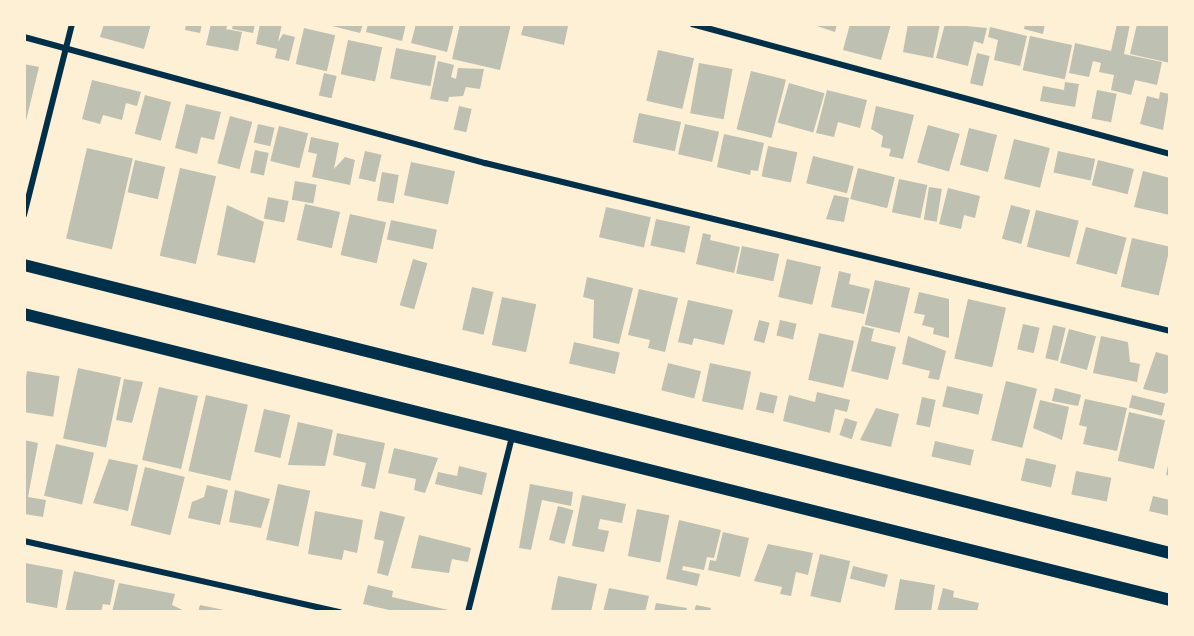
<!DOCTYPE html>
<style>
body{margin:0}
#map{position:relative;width:1194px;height:636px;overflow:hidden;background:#fdf0d5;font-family:"Exo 2",sans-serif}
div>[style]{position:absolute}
.building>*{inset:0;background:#bec0b2;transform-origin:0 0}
.minor>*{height:6px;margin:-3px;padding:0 3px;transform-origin:3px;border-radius:3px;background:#003049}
.secondary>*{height:12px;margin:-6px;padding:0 6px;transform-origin:6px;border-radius:6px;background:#003049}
span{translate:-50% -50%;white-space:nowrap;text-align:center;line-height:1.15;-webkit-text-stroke:6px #fdf0d5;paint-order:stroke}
.frame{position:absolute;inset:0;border:26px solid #fdf0d5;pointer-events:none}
</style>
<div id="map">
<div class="building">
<div style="clip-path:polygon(104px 24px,151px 24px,144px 49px,100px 37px)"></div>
<div style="clip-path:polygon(186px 24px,202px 24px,200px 33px,185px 30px)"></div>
<div style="clip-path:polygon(211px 24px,228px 24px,226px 29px,242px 32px,238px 51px,206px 45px)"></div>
<div style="clip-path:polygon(233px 24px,255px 24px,253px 33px,232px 29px)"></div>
<div style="clip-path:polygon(260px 24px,282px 24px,278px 42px,283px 34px,295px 37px,289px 61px,275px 58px,277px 49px,256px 44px)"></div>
<div style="clip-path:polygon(324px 24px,363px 24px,360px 33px)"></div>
<div style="clip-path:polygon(368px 24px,406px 24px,402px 41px,366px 32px)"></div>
<div style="clip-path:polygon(416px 24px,454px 24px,447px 52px,411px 43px)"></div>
<div style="clip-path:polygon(460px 24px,511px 24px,500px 70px,452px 59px)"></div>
<div style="clip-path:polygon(524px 24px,568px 26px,564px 45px,521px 35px)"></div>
<div style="clip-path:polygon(811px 24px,837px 24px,835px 32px)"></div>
<div style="clip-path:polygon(850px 24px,891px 24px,881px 60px,843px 50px)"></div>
<div style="clip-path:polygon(908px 24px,940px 24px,933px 58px,903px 52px)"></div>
<div style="clip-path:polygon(945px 24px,987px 28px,983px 44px,974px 41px,968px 66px,936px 58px)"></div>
<div style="clip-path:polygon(1025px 24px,1045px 24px,1043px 34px,1024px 29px)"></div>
<div style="clip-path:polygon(1117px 24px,1130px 24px,1124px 54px,1162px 62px,1157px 85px,1135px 80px,1131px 95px,1111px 90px,1114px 75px,1099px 72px,1101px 63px,1093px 61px,1089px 77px,1069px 73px,1075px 43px,1111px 51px)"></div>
<div style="clip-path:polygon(1137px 24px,1170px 24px,1170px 63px,1130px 54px)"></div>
<div style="clip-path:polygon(990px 27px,1027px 36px,1020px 66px,994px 60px,998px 40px,988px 37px)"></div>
<div style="left:304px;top:28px;width:32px;height:37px;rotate:13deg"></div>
<div style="left:1030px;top:36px;width:43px;height:35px;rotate:12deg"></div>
<div style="left:348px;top:40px;width:35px;height:35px;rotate:12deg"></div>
<div style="left:396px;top:48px;width:41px;height:31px;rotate:11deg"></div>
<div style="left:658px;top:50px;width:37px;height:52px;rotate:13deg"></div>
<div style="left:977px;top:53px;width:13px;height:31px;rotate:13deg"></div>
<div style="clip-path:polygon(438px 61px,454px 65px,451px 77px,456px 79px,458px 68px,484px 69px,480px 89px,466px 87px,463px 96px,449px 97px,448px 102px,430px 99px)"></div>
<div style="left:699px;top:63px;width:34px;height:51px;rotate:10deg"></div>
<div style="clip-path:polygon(24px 64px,39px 67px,25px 125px,24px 125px)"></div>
<div style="left:751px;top:71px;width:36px;height:60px;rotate:14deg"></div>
<div style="left:324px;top:73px;width:13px;height:23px;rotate:13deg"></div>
<div style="clip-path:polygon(92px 80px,141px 92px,137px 106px,126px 103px,122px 120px,103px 115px,100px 124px,82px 119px)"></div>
<div style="clip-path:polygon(1065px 82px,1079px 84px,1075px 107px,1040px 101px,1043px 86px,1064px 90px)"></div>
<div style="left:789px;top:83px;width:37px;height:41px;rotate:16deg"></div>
<div style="clip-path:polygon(827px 90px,867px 100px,860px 128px,838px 122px,834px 137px,816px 133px)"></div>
<div style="left:1097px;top:90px;width:20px;height:29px;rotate:11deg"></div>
<div style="clip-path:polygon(1160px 92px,1169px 94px,1163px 130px,1140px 124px,1147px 96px,1159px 99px)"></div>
<div style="left:145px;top:95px;width:27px;height:40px;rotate:15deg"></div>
<div style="clip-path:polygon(186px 104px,221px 112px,214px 140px,201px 137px,197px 154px,175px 148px)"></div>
<div style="left:459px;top:106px;width:13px;height:24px;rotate:13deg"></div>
<div style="clip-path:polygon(876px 106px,914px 115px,903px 159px,889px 156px,891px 149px,881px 147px,883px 136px,871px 129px)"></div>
<div style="left:639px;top:113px;width:43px;height:30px;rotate:12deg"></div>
<div style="left:230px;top:116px;width:23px;height:49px;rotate:15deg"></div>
<div style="left:258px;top:124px;width:17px;height:19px;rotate:13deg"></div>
<div style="left:685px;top:124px;width:35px;height:31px;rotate:13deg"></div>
<div style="left:928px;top:125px;width:33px;height:39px;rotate:16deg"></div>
<div style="left:279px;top:126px;width:30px;height:36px;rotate:14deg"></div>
<div style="left:969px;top:128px;width:29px;height:38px;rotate:14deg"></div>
<div style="clip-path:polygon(724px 134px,764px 143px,758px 171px,751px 170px,750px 175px,717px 167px)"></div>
<div style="clip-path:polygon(311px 137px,339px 143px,334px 169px,345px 157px,355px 160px,350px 185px,312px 177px,317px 154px,308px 152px)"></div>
<div style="left:1014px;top:139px;width:37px;height:41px;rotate:14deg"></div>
<div style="left:768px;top:146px;width:30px;height:31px;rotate:12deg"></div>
<div style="left:87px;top:148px;width:47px;height:93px;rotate:13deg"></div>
<div style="left:255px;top:150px;width:14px;height:23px;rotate:12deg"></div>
<div style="left:365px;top:151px;width:17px;height:28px;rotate:13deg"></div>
<div style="left:1058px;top:151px;width:38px;height:22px;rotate:12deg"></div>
<div style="left:813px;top:156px;width:42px;height:28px;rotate:14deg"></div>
<div style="left:135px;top:160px;width:31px;height:33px;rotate:13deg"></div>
<div style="left:1098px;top:160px;width:37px;height:26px;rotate:14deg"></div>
<div style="left:411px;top:162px;width:45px;height:34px;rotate:12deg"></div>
<div style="left:180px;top:168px;width:37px;height:90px;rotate:13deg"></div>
<div style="left:858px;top:168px;width:38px;height:32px;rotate:14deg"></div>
<div style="clip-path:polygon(1143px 171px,1170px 178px,1170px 215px,1134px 207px)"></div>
<div style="left:382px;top:172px;width:17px;height:29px;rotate:10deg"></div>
<div style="left:899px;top:179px;width:29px;height:34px;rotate:12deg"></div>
<div style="left:295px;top:181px;width:22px;height:19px;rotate:10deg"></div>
<div style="left:929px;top:187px;width:13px;height:33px;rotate:9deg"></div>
<div style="clip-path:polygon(948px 188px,980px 196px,975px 218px,964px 215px,961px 229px,939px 224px)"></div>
<div style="clip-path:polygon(834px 195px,849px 198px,844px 222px,826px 219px)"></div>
<div style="left:268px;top:197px;width:21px;height:22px;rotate:11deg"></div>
<div style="left:305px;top:204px;width:36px;height:37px;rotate:13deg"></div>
<div style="clip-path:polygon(227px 205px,264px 222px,255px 263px,217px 255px)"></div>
<div style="left:1011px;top:205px;width:20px;height:35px;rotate:15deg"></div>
<div style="left:606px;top:207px;width:46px;height:31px;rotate:13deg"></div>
<div style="left:1036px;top:210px;width:44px;height:38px;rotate:14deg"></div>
<div style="left:350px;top:214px;width:37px;height:42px;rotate:13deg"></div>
<div style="left:656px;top:219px;width:35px;height:27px;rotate:12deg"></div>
<div style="left:391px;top:220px;width:47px;height:20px;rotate:12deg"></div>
<div style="left:1086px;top:227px;width:42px;height:38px;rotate:15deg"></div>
<div style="clip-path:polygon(703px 233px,711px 235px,710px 240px,740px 247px,734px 273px,696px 264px)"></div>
<div style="left:1132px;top:238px;width:39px;height:50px;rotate:13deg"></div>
<div style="left:742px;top:246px;width:38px;height:28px;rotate:12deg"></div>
<div style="left:413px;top:259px;width:15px;height:48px;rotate:16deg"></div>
<div style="left:787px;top:259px;width:35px;height:39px;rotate:13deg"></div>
<div style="clip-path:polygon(839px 271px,851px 274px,849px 284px,870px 289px,864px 314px,831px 307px)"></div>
<div style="clip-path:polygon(587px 277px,633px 288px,619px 344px,593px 338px,594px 300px,583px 297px)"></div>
<div style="left:875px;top:280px;width:36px;height:46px;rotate:13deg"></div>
<div style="left:472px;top:287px;width:22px;height:44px;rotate:13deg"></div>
<div style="clip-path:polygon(639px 289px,678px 298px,665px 352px,648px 348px,650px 340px,628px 335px)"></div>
<div style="clip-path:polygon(919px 292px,949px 299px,949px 338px,933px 334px,934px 328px,922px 325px,925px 315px,914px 313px)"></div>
<div style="left:502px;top:297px;width:35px;height:49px;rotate:12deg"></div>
<div style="left:968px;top:299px;width:39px;height:61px;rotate:13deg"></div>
<div style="clip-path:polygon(688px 300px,733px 310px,724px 345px,694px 338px,692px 345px,678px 342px)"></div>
<div style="left:759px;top:320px;width:11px;height:21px;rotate:15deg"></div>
<div style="left:780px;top:320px;width:17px;height:16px;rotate:13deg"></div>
<div style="left:1023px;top:324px;width:17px;height:26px;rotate:13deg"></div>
<div style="left:1053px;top:325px;width:13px;height:34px;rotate:13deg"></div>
<div style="clip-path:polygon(862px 326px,874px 329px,871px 341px,896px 347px,888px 380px,851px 371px)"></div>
<div style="left:1069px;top:329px;width:28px;height:35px;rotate:15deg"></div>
<div style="left:819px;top:333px;width:36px;height:48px;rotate:13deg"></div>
<div style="clip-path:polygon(908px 336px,946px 351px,939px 380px,928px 378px,930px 371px,902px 364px)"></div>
<div style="clip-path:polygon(1101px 336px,1128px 342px,1130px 362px,1140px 364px,1137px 382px,1093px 373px)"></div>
<div style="left:574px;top:342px;width:47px;height:22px;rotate:13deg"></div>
<div style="clip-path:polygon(1156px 352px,1170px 356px,1170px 391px,1165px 394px,1143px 389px)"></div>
<div style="left:668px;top:363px;width:34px;height:28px;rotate:14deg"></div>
<div style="left:710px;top:363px;width:42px;height:39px;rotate:12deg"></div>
<div style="left:78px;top:368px;width:44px;height:72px;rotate:12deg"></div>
<div style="left:27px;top:371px;width:33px;height:41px;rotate:9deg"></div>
<div style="clip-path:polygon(124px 379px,143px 382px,132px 423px,116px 420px)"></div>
<div style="left:1006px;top:381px;width:32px;height:61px;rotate:14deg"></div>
<div style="left:947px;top:386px;width:37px;height:21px;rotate:13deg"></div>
<div style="left:159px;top:387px;width:40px;height:75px;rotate:13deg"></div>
<div style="clip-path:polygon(1055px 388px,1081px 395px,1078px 406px,1052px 401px)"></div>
<div style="left:760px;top:392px;width:18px;height:18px;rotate:13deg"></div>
<div style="clip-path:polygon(817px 392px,850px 400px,847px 412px,835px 409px,830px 433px,783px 421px,789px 395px,815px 402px)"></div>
<div style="left:206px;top:395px;width:43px;height:78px;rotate:13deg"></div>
<div style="left:1132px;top:395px;width:34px;height:13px;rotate:14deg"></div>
<div style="left:922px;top:397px;width:14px;height:28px;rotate:12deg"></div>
<div style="clip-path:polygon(1085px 399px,1127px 408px,1117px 451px,1083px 444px,1087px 427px,1079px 425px)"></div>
<div style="clip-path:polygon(1040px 400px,1069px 407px,1062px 440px,1033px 428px)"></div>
<div style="clip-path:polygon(876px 408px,899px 414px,891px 447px,860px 440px)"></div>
<div style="left:264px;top:409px;width:27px;height:44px;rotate:13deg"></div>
<div style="left:1129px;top:412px;width:37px;height:50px;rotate:13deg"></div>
<div style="left:845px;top:418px;width:13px;height:18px;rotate:18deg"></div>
<div style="clip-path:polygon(298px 422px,333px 430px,325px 466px,288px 465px)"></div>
<div style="clip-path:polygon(337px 433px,385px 443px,375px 489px,361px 486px,366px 463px,333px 455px)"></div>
<div style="clip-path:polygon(24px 440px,38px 443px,28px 497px,46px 500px,43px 517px,24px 514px)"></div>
<div style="left:935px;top:441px;width:40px;height:16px;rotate:13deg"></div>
<div style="left:56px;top:444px;width:39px;height:53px;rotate:13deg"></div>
<div style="clip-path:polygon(394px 448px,438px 458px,425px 493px,414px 490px,416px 479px,388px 473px)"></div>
<div style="left:1026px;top:458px;width:31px;height:23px;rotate:13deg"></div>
<div style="clip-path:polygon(109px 459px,138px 465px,128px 511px,93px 503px)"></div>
<div style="clip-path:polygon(1169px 461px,1170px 461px,1170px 476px,1166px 475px)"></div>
<div style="clip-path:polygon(459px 466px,487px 473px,482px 495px,435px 484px,438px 472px,457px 476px)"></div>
<div style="left:145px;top:467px;width:41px;height:60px;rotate:14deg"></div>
<div style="left:1076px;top:471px;width:36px;height:24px;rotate:11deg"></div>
<div style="left:278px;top:484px;width:33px;height:57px;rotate:12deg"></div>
<div style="clip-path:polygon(530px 484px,573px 492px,571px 506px,542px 500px,531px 550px,519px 548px)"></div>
<div style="clip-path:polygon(207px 485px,228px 490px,220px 525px,188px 518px,192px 502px,204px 497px)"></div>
<div style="clip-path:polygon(235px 490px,270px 499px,261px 528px,229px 522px)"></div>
<div style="clip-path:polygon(582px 495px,626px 504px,622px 523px,600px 519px,598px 529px,609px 531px,604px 552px,572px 546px)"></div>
<div style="clip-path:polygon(1153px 496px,1170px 500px,1170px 516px,1149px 511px)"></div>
<div style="left:558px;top:506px;width:16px;height:35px;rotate:15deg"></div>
<div style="left:637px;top:509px;width:33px;height:48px;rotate:11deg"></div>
<div style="clip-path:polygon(315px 511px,363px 520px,357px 553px,344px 550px,342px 560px,308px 554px)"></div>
<div style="clip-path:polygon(380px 511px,405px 517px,388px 576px,377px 573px,384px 541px,374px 539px)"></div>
<div style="clip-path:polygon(679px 520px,721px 530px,714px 558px,707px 557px,704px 570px,683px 566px,682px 570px,700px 574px,697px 586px,666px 579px)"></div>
<div style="clip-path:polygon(723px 532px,749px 538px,740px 577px,708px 570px,710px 560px,716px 561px)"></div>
<div style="clip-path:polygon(419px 535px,471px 548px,468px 562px,452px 559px,449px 573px,411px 568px)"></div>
<div style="clip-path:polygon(768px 544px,813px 553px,808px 575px,796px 572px,791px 596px,780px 594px,782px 587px,754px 581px)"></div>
<div style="left:820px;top:554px;width:31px;height:43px;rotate:13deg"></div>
<div style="clip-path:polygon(25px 563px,63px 570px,57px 608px,24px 602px)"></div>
<div style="left:853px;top:566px;width:36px;height:13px;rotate:14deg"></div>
<div style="clip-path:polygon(74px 571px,115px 580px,110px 605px,103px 604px,101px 612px,65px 612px)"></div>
<div style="clip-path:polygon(558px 576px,597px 584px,591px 612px,551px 611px)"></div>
<div style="clip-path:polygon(900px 579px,935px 585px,931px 612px,894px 612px)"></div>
<div style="clip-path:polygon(119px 583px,175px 594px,172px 605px,187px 612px,112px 612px)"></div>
<div style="clip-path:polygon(368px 585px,393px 591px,392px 597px,457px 612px,398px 612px,363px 604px)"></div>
<div style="clip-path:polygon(609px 588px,649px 596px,645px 612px,603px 612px)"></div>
<div style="clip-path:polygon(943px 588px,954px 591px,953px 597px,979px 603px,977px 612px,937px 612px)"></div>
<div style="clip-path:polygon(656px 603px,687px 608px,686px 612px,654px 612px)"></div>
<div style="clip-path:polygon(200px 605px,229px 611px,229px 612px,198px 612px)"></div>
<div style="clip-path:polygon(696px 605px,711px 608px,710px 612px,694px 612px)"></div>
</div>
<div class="minor">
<div style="left:692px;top:24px;width:495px;rotate:15.2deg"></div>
<div style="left:24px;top:37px;width:478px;rotate:15.3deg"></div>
<div style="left:485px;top:163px;width:705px;rotate:13.78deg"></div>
<div style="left:24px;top:215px;width:197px;rotate:-75.9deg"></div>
<div style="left:24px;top:541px;width:324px;rotate:12.7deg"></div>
<div style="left:468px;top:612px;width:180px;rotate:-75.9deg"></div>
</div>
<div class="secondary">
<div style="left:24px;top:265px;width:1182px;rotate:14.11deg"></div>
<div style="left:24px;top:314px;width:1181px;rotate:14.01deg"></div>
</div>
<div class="frame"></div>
</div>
